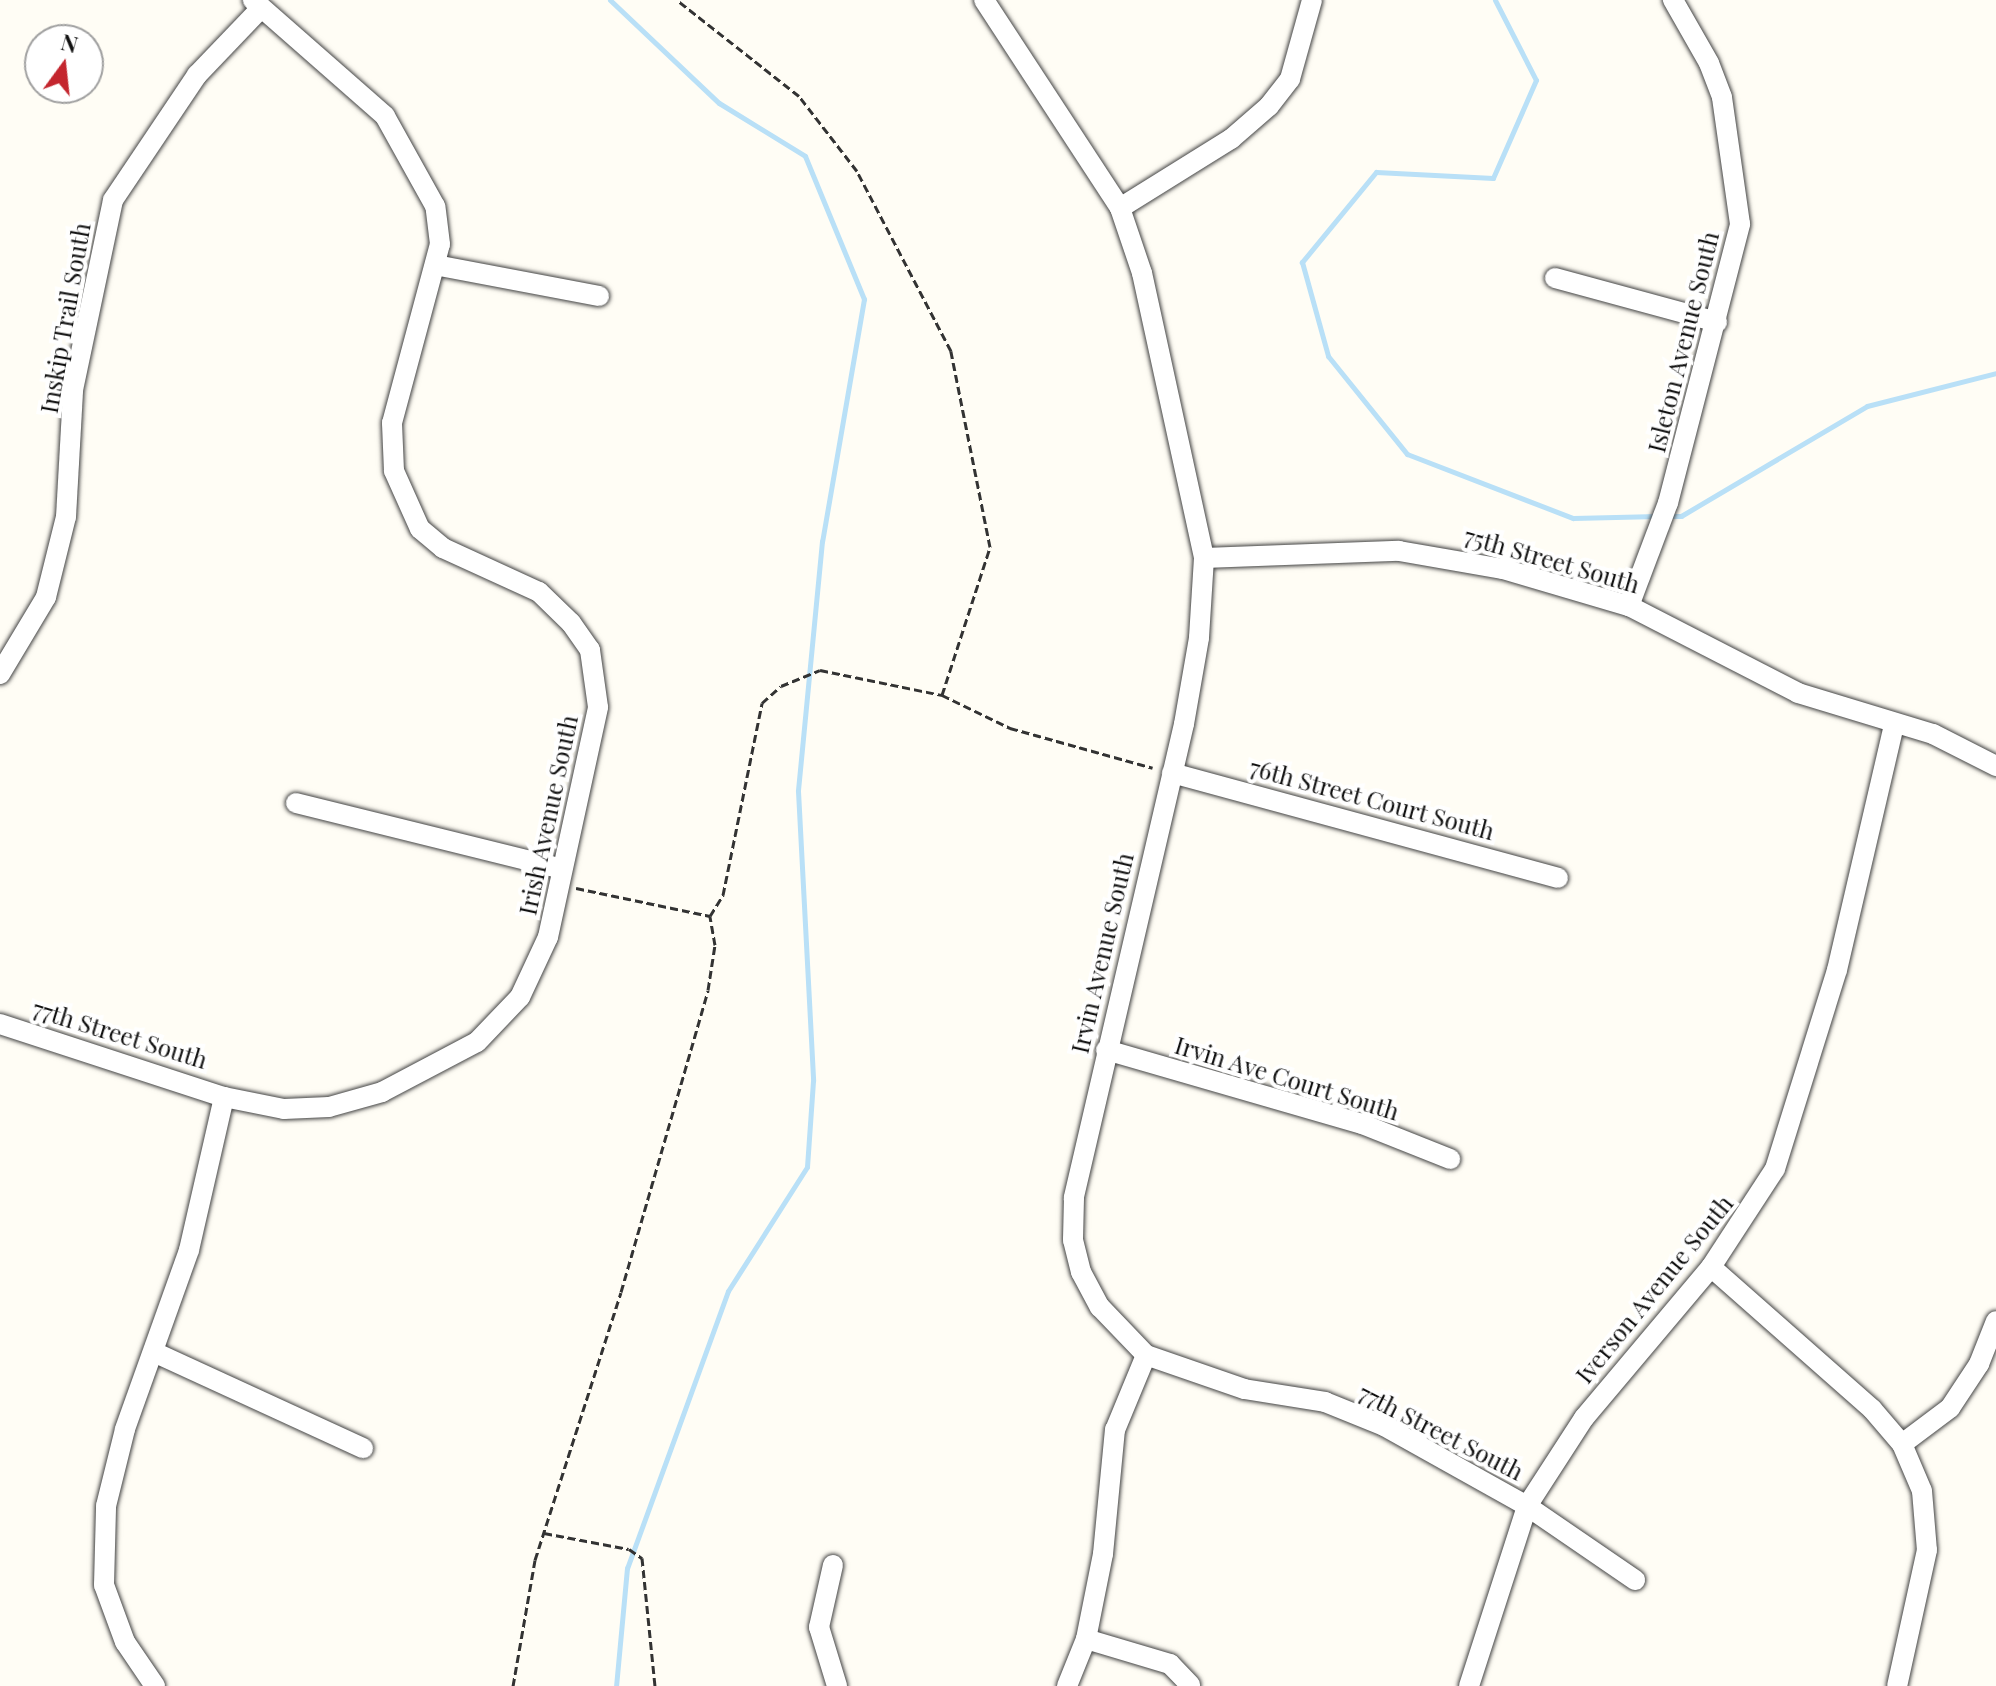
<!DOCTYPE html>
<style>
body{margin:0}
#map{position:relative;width:1996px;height:1686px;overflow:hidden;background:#fffdf5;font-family:"Playfair Display",serif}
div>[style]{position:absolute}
.stream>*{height:5px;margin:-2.5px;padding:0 2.5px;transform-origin:2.5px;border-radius:2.5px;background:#b9e0f7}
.path>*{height:3px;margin-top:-1.5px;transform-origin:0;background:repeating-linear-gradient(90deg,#333 0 8px,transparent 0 12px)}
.roads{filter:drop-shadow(0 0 2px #444) drop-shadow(0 0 2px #444)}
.minor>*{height:20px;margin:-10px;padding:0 10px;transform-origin:10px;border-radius:10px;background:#fff}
span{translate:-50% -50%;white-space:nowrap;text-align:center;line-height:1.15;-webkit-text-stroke:8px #fff;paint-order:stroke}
.street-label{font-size:24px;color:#111}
.north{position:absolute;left:24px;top:24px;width:80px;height:80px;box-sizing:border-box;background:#fff;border:2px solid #a0a0a0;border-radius:50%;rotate:15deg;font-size:22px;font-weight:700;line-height:32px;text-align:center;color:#111}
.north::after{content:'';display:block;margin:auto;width:28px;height:36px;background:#c4262e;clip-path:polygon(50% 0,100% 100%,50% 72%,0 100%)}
</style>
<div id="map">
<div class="stream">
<div style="left:610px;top:0;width:150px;rotate:43.4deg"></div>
<div style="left:719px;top:103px;width:101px;rotate:31.6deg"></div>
<div style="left:805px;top:156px;width:155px;rotate:67.6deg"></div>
<div style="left:864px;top:299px;width:246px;rotate:99.8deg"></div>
<div style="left:822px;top:541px;width:251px;rotate:95.5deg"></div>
<div style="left:798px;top:791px;width:290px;rotate:87deg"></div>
<div style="left:813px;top:1081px;width:86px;rotate:94deg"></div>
<div style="left:807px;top:1167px;width:147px;rotate:122.5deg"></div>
<div style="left:728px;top:1291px;width:295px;rotate:110deg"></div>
<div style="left:627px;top:1568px;width:119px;rotate:95.3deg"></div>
<div style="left:1495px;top:0;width:90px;rotate:62.9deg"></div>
<div style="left:1536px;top:80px;width:107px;rotate:113.7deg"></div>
<div style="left:1493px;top:178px;width:117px;rotate:-177.1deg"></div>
<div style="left:1376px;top:172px;width:117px;rotate:129.4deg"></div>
<div style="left:1302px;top:262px;width:98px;rotate:74.5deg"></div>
<div style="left:1328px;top:356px;width:126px;rotate:51.1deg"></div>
<div style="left:1407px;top:454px;width:178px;rotate:21.1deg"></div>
<div style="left:1573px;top:518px;width:85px;rotate:-1.3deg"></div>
<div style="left:1668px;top:516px;width:13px"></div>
<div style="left:1681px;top:516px;width:216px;rotate:-30.6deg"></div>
<div style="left:1867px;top:406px;width:133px;rotate:-14.3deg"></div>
</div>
<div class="path">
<div style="left:942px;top:695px;width:76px;rotate:25.9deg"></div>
<div style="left:1010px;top:728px;width:148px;rotate:15.6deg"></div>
<div style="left:576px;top:888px;width:137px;rotate:11.8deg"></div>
<div style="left:544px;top:1533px;width:86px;rotate:10.7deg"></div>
<div style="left:629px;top:1549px;width:16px;rotate:35deg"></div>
<div style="left:642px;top:1558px;width:129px;rotate:84.2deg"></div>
<div style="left:513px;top:1686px;width:128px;rotate:-80.1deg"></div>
<div style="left:535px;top:1560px;width:281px;rotate:-72.2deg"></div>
<div style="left:621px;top:1292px;width:314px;rotate:-73.9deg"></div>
<div style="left:708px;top:990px;width:46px;rotate:-81.2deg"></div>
<div style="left:715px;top:945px;width:29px;rotate:-100deg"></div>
<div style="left:710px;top:916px;width:25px;rotate:-58deg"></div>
<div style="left:723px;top:895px;width:196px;rotate:-78.5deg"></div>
<div style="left:762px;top:703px;width:25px;rotate:-42deg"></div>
<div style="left:781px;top:686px;width:42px;rotate:-22.3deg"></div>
<div style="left:820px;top:670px;width:125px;rotate:11.6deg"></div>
<div style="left:942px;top:695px;width:156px;rotate:-72deg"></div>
<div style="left:990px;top:547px;width:200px;rotate:-101.3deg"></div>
<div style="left:951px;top:351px;width:203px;rotate:-117.6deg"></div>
<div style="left:857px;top:171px;width:95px;rotate:-127.7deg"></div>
<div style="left:799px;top:96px;width:155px;rotate:-141.8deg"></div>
</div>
<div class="roads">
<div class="minor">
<div style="left:984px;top:0;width:249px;rotate:56.8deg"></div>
<div style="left:1120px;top:208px;width:131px;rotate:-31.9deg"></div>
<div style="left:1231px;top:139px;width:50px;rotate:-41deg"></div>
<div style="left:1269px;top:106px;width:34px;rotate:-52deg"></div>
<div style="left:1290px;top:79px;width:82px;rotate:-74.4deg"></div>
<div style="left:1120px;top:208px;width:69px;rotate:71.3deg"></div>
<div style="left:1142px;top:273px;width:292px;rotate:77.7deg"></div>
<div style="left:1204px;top:558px;width:80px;rotate:93.6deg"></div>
<div style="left:1199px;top:638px;width:87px;rotate:99.9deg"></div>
<div style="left:1184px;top:724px;width:487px;rotate:103.1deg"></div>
<div style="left:1074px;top:1198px;width:42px;rotate:91.4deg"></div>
<div style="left:1073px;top:1240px;width:33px;rotate:76deg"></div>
<div style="left:1081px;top:1272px;width:40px;rotate:62deg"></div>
<div style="left:1100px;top:1307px;width:66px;rotate:46.2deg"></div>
<div style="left:1146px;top:1355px;width:104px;rotate:19.1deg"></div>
<div style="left:1244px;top:1389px;width:82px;rotate:9.1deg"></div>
<div style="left:1325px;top:1402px;width:64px;rotate:22.1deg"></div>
<div style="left:1384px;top:1426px;width:164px;rotate:29.2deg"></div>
<div style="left:1527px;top:1506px;width:131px;rotate:34.4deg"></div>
<div style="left:435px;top:265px;width:167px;rotate:10.7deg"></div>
<div style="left:1555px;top:278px;width:168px;rotate:15.2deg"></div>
<div style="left:1204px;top:558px;width:195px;rotate:-2.1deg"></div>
<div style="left:1399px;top:551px;width:106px;rotate:9.8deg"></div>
<div style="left:1503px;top:569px;width:131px;rotate:16.4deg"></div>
<div style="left:1629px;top:606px;width:190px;rotate:27.2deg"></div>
<div style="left:1798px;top:693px;width:141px;rotate:16.9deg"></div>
<div style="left:1933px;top:734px;width:71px;rotate:26.9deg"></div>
<div style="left:1629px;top:606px;width:110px;rotate:-69.3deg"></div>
<div style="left:1668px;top:503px;width:288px;rotate:-75.5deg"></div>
<div style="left:1740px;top:224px;width:128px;rotate:-98.1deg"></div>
<div style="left:1722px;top:97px;width:36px;rotate:-111deg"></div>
<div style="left:1709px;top:63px;width:73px;rotate:-119.7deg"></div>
<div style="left:0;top:674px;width:90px;rotate:-59.1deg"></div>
<div style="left:46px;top:597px;width:82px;rotate:-76deg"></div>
<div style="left:66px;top:517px;width:127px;rotate:-86.8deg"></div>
<div style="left:73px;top:390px;width:194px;rotate:-78.1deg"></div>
<div style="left:113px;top:200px;width:151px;rotate:-56.1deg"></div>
<div style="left:197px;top:75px;width:93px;rotate:-46.3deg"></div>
<div style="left:1172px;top:773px;width:400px;rotate:15.2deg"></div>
<div style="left:296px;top:803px;width:274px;rotate:13.9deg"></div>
<div style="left:0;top:1024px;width:236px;rotate:18.1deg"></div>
<div style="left:224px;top:1097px;width:61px;rotate:11.3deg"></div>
<div style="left:284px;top:1109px;width:45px;rotate:-2.5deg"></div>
<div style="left:329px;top:1107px;width:55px;rotate:-15.8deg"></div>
<div style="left:382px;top:1092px;width:107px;rotate:-27.8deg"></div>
<div style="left:477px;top:1042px;width:62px;rotate:-46.3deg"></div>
<div style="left:520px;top:997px;width:66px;rotate:-65deg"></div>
<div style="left:548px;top:937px;width:235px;rotate:-77.7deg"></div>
<div style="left:598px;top:707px;width:58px;rotate:-98deg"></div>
<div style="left:590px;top:650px;width:33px;rotate:-125deg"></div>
<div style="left:571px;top:623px;width:45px;rotate:-135.9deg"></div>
<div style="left:539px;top:592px;width:106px;rotate:-155.4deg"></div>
<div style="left:443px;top:548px;width:30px;rotate:-140deg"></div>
<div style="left:420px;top:529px;width:64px;rotate:-114.1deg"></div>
<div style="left:394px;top:471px;width:48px;rotate:-92.4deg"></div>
<div style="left:392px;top:423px;width:185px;rotate:-75deg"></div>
<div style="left:440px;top:244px;width:38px;rotate:-97deg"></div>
<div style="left:435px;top:206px;width:103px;rotate:-119.1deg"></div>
<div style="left:385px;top:116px;width:176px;rotate:-138.7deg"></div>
<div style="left:1106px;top:1050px;width:266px;rotate:16.1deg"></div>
<div style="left:1362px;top:1124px;width:95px;rotate:21.7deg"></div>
<div style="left:1711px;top:1267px;width:215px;rotate:41.4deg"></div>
<div style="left:1872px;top:1409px;width:46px;rotate:49.4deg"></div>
<div style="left:1902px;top:1444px;width:51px;rotate:66.9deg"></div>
<div style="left:1922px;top:1491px;width:59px;rotate:85.2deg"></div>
<div style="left:1927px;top:1550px;width:139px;rotate:102.4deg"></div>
<div style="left:156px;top:1353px;width:228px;rotate:24.7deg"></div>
<div style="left:1902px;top:1444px;width:60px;rotate:-36.9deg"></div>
<div style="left:1950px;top:1408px;width:53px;rotate:-56.6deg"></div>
<div style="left:1979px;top:1364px;width:46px;rotate:-68.4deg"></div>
<div style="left:833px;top:1565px;width:64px;rotate:102.7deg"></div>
<div style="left:819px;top:1627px;width:62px;rotate:73deg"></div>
<div style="left:1086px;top:1639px;width:88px;rotate:16.6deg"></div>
<div style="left:1170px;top:1664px;width:29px;rotate:46deg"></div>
<div style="left:155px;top:1686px;width:53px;rotate:-124.3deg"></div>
<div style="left:125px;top:1642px;width:61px;rotate:-110.2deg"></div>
<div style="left:104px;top:1585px;width:79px;rotate:-88.5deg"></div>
<div style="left:106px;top:1506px;width:79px;rotate:-76.1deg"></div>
<div style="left:125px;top:1429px;width:190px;rotate:-70.3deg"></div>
<div style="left:189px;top:1250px;width:157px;rotate:-77.1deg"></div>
<div style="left:1067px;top:1686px;width:51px;rotate:-68deg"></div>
<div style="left:1086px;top:1639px;width:87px;rotate:-78.7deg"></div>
<div style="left:1103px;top:1554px;width:125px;rotate:-84.5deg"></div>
<div style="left:1115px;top:1430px;width:81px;rotate:-67.5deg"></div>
<div style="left:1469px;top:1686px;width:189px;rotate:-72.1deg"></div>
<div style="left:1527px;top:1506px;width:105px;rotate:-57.1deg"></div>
<div style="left:1584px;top:1418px;width:197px;rotate:-49.9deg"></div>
<div style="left:1711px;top:1267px;width:117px;rotate:-56.9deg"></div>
<div style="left:1775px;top:1169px;width:208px;rotate:-72.7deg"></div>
<div style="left:1837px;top:970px;width:252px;rotate:-76.9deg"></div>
</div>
</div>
<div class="street-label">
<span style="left:65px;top:318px;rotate:-80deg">Inskip Trail South</span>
<span style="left:1683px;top:342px;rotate:-76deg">Isleton Avenue South</span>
<span style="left:1552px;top:560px;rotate:16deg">75th Street South</span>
<span style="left:1372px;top:799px;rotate:15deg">76th Street Court South</span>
<span style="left:548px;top:815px;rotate:-78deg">Irish Avenue South</span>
<span style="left:1102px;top:953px;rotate:-77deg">Irvin Avenue South</span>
<span style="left:120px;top:1034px;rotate:17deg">77th Street South</span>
<span style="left:1287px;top:1078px;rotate:17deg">Irvin Ave Court South</span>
<span style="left:1654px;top:1289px;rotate:-51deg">Iverson Avenue South</span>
<span style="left:1441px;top:1432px;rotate:27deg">77th Street South</span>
</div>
<div class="north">N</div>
</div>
